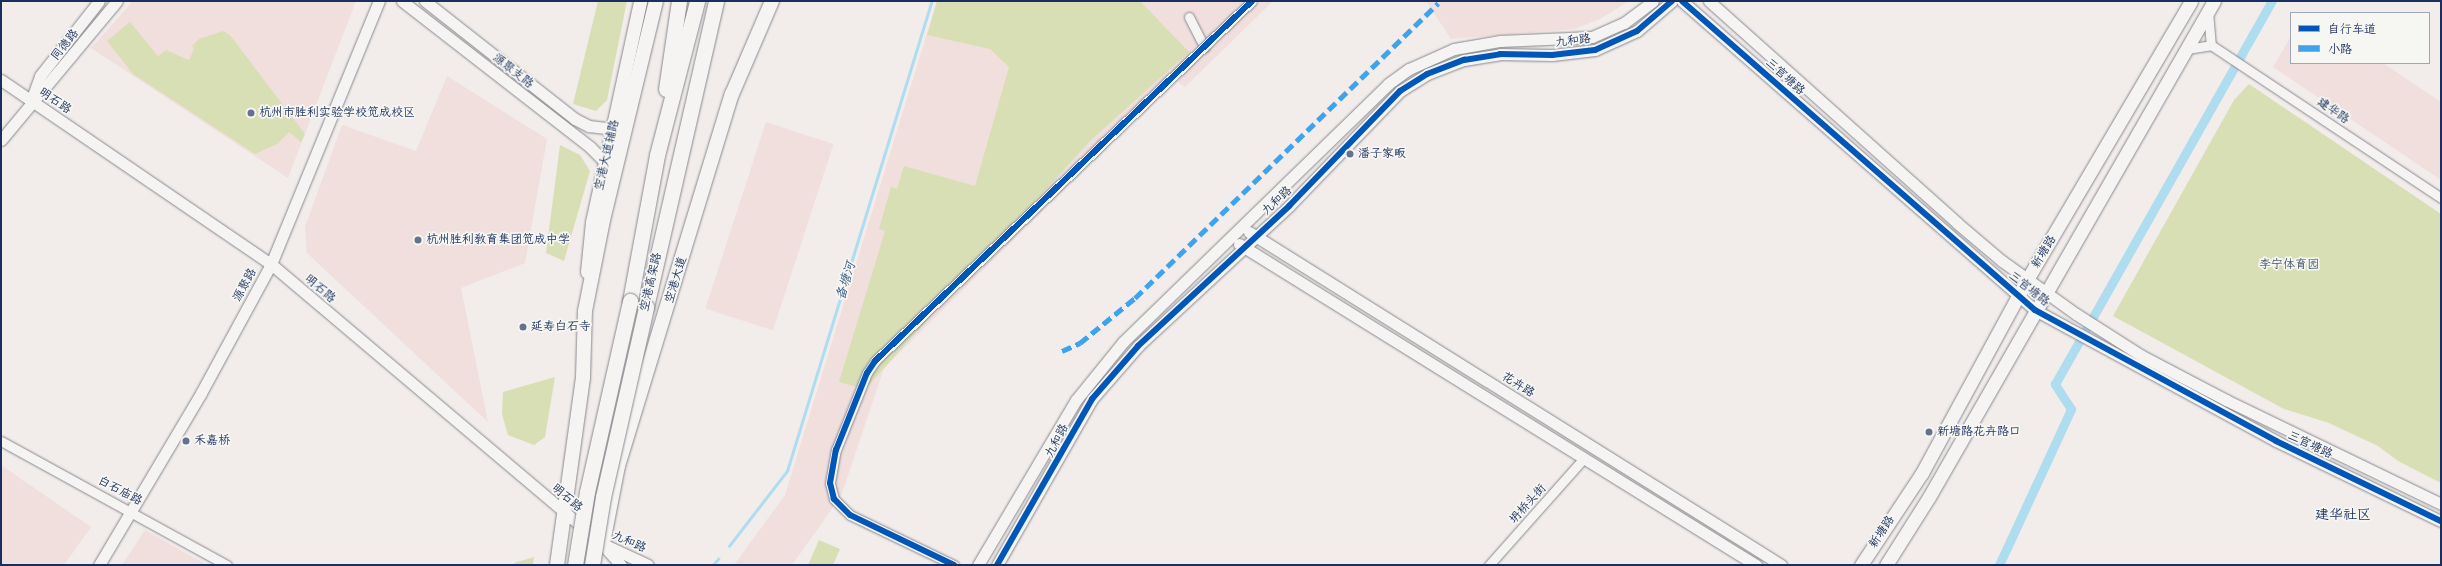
<!DOCTYPE html>
<meta charset="utf-8">
<style>
body{margin:0}
#map{position:relative;width:2442px;height:566px;overflow:hidden;background:#f2ecea;font-family:"Comic Neue","LXGW WenKai TC",sans-serif}
div>[style]{position:absolute}
.built>*{inset:0;background:#f0dfdd;transform-origin:0 0}
.green>*{inset:0;background:#d8dfb5}
.stream>*{height:2.5px;margin:-1.25px;padding:0 1.25px;transform-origin:1.25px;border-radius:1.25px;background:#aeddf0}
.canal>*{height:9px;margin:-4.5px;padding:0 4.5px;transform-origin:4.5px;border-radius:4.5px;background:#aeddf0}
.roads{filter:drop-shadow(0 0 1px #888991) drop-shadow(0 0 1px #888991)}
.minor>*{height:9px;margin:-4.5px;padding:0 4.5px;transform-origin:4.5px;border-radius:4.5px;background:#f5f4f2}
.tertiary>*{height:11px;margin:-5.5px;padding:0 5.5px;transform-origin:5.5px;border-radius:5.5px;background:#f5f4f2}
.secondary>*{height:13px;margin:-6.5px;padding:0 6.5px;transform-origin:6.5px;border-radius:6.5px;background:#f5f4f2}
.primary>*{height:14px;margin:-7px;padding:0 7px;transform-origin:7px;border-radius:7px;background:#f5f4f2}
.trunk>*{height:15px;margin:-7.5px;padding:0 7.5px;transform-origin:7.5px;border-radius:7.5px;background:#f5f4f2}
.bridges{filter:drop-shadow(0 0 1px #888991) drop-shadow(0 0 1px #888991)}
.minor-bridge>*{height:9px;margin:-4.5px;padding:0 4.5px;transform-origin:4.5px;border-radius:4.5px;background:#f5f4f2}
.trunk-bridge>*{height:15px;margin:-7.5px;padding:0 7.5px;transform-origin:7.5px;border-radius:7.5px;background:#f5f4f2}
.quiet>*{height:5px;margin-top:-2.5px;transform-origin:0;background:repeating-linear-gradient(90deg,#3da3ed 0 10px,transparent 0 15px)}
.cycleway>*{height:6px;margin:-3px;padding:0 3px;transform-origin:3px;border-radius:3px;background:#0057b8}
.dots>*{width:11px;height:11px;translate:-50% -50%;box-sizing:border-box;border:2px solid #f6f6f2;border-radius:50%}
span{translate:-50% -50%;white-space:nowrap;text-align:center;line-height:1.15;-webkit-text-stroke:3.5px #f6f6f2;paint-order:stroke}
.street-label{font-size:12px;color:#1b2f5e}
.poi-label{font-size:12px;color:#1b2f5e}
.left{translate:0 -50%;text-align:left}
.park-label{font-size:12px;color:#455869}
.water-label{font-size:13px;color:#385983;font-style:italic}
.quarter-label{font-size:14px;color:#1b2f5e}
.frame{position:absolute;inset:0;border:2px solid #1b2f5e;pointer-events:none}
.legend{position:absolute;left:2290px;top:12px;width:140px;height:52px;box-sizing:border-box;background:#f6f6f2;border:1px solid #9ea6b7;margin:0;padding:5px 7px;list-style:none;font-size:12px;color:#1b2f5e}
.legend li{display:flex;align-items:center;gap:8px;height:20px}
.legend b{width:20px;border:1px solid #9ea6b7}
</style>
<div id="map">
<div class="built">
<div style="clip-path:polygon(133px 1px,356px 1px,288px 178px,91px 48px)"></div>
<div style="clip-path:polygon(937px 1px,1273px 1px,1185px 87px,1175px 80px,884px 368px,841px 496px,792px 565px,734px 565px,785px 495px)"></div>
<div style="clip-path:polygon(1426px 1px,1629px 1px,1600px 19px,1574px 29px,1451px 39px)"></div>
<div style="clip-path:polygon(2291px 36px,2291px 63px,2383px 63px,2441px 102px,2441px 180px,2273px 67px)"></div>
<div style="clip-path:polygon(447px 76px,547px 139px,525px 263px,461px 288px,488px 422px,307px 253px,305px 227px,342px 125px,416px 151px)"></div>
<div style="left:766px;top:122px;width:71px;height:196px;rotate:18deg"></div>
<div style="clip-path:polygon(1px 465px,91px 527px,64px 565px,1px 565px)"></div>
<div style="clip-path:polygon(145px 530px,207px 565px,122px 565px)"></div>
</div>
<div class="green">
<div style="clip-path:polygon(598px 1px,627px 1px,607px 100px,596px 111px,573px 104px)"></div>
<div style="clip-path:polygon(937px 1px,1140px 1px,1189px 52px,1090px 141px,865px 389px,839px 382px,885px 231px,879px 229px,891px 187px,897px 189px,904px 166px,975px 186px,1009px 67px,990px 49px,927px 35px)"></div>
<div style="clip-path:polygon(130px 22px,158px 56px,166px 50px,189px 60px,194px 49px,192px 46px,199px 39px,223px 31px,230px 35px,305px 134px,301px 142px,289px 132px,277px 144px,255px 154px,133px 74px,107px 41px)"></div>
<div style="clip-path:polygon(2249px 84px,2441px 214px,2441px 483px,2398px 461px,2378px 446px,2329px 423px,2284px 409px,2113px 316px,2234px 100px)"></div>
<div style="clip-path:polygon(560px 145px,580px 155px,590px 171px,564px 261px,546px 253px)"></div>
<div style="clip-path:polygon(555px 377px,545px 437px,534px 445px,508px 435px,502px 414px,503px 392px)"></div>
<div style="clip-path:polygon(819px 540px,840px 549px,833px 565px,808px 565px)"></div>
<div style="clip-path:polygon(534px 557px,533px 565px,514px 565px,514px 563px)"></div>
</div>
<div class="stream">
<div style="left:729px;top:546px;width:95px;rotate:-52.3deg"></div>
<div style="left:787px;top:471px;width:492px;rotate:-72.9deg"></div>
<div style="left:713px;top:565px;width:8px;rotate:-50deg"></div>
</div>
<div class="canal">
<div style="left:1999px;top:565px;width:172px;rotate:-65.2deg"></div>
<div style="left:2071px;top:409px;width:30px;rotate:-123deg"></div>
<div style="left:2055px;top:384px;width:440px;rotate:-60.5deg"></div>
</div>
<div class="roads">
<div class="minor">
<div style="left:2208px;top:12px;width:33px;rotate:85deg"></div>
<div style="left:1189px;top:17px;width:34px;rotate:63deg"></div>
<div style="left:2187px;top:49px;width:24px;rotate:-9deg"></div>
<div style="left:2211px;top:45px;width:276px;rotate:33.6deg"></div>
<div style="left:1px;top:441px;width:258px;rotate:28.8deg"></div>
<div style="left:1489px;top:565px;width:143px;rotate:-48.4deg"></div>
</div>
<div class="tertiary">
<div style="left:402px;top:1px;width:238px;rotate:37.8deg"></div>
<div style="left:590px;top:147px;width:23px;rotate:45deg"></div>
<div style="left:425px;top:1px;width:191px;rotate:38.2deg"></div>
<div style="left:575px;top:119px;width:16px;rotate:27deg"></div>
<div style="left:589px;top:126px;width:25px;rotate:7deg"></div>
<div style="left:1682px;top:1px;width:469px;rotate:41.2deg"></div>
<div style="left:2035px;top:310px;width:274px;rotate:28.5deg"></div>
<div style="left:2276px;top:441px;width:183px;rotate:25.9deg"></div>
<div style="left:1709px;top:1px;width:333px;rotate:41.8deg"></div>
<div style="left:1957px;top:223px;width:59px;rotate:40.2deg"></div>
<div style="left:2002px;top:261px;width:91px;rotate:35.6deg"></div>
<div style="left:2076px;top:314px;width:78px;rotate:32.5deg"></div>
<div style="left:2142px;top:356px;width:95px;rotate:27.6deg"></div>
<div style="left:2226px;top:400px;width:239px;rotate:25.8deg"></div>
<div style="left:1px;top:80px;width:327px;rotate:34.3deg"></div>
<div style="left:271px;top:264px;width:434px;rotate:40.2deg"></div>
<div style="left:602px;top:544px;width:28px;rotate:48deg"></div>
<div style="left:31px;top:101px;width:27px;rotate:-70deg"></div>
<div style="left:40px;top:76px;width:95px;rotate:-51.8deg"></div>
<div style="left:1px;top:140px;width:181px;rotate:-50.2deg"></div>
<div style="left:1249px;top:232px;width:628px;rotate:32.04deg"></div>
<div style="left:1239px;top:244px;width:609px;rotate:31.84deg"></div>
<div style="left:605px;top:545px;width:47px;rotate:24.9deg"></div>
<div style="left:99px;top:565px;width:200px;rotate:-59.3deg"></div>
<div style="left:201px;top:393px;width:147px;rotate:-61.5deg"></div>
<div style="left:271px;top:264px;width:284px;rotate:-67.7deg"></div>
<div style="left:978px;top:565px;width:192px;rotate:-59.3deg"></div>
<div style="left:1076px;top:400px;width:75px;rotate:-51deg"></div>
<div style="left:1123px;top:342px;width:370px;rotate:-44.2deg"></div>
<div style="left:1388px;top:84px;width:26px;rotate:-36deg"></div>
<div style="left:1409px;top:69px;width:49px;rotate:-24deg"></div>
<div style="left:1454px;top:49px;width:47px;rotate:-9.9deg"></div>
<div style="left:1500px;top:41px;width:92px;rotate:-2.5deg"></div>
<div style="left:1592px;top:37px;width:35px;rotate:-24deg"></div>
<div style="left:1624px;top:23px;width:36px;rotate:-37deg"></div>
<div style="left:997px;top:565px;width:191px;rotate:-60.2deg"></div>
<div style="left:1092px;top:399px;width:70px;rotate:-49deg"></div>
<div style="left:1138px;top:346px;width:206px;rotate:-42.8deg"></div>
<div style="left:1289px;top:206px;width:160px;rotate:-46deg"></div>
<div style="left:1400px;top:91px;width:32px;rotate:-32deg"></div>
<div style="left:1427px;top:74px;width:40px;rotate:-21deg"></div>
<div style="left:1464px;top:60px;width:36px;rotate:-9deg"></div>
<div style="left:1500px;top:54px;width:52px;rotate:1.1deg"></div>
<div style="left:1552px;top:55px;width:43px;rotate:-6.6deg"></div>
<div style="left:1595px;top:50px;width:46px;rotate:-24.3deg"></div>
<div style="left:1637px;top:31px;width:46px;rotate:-40.6deg"></div>
</div>
<div class="secondary">
<div style="left:587px;top:272px;width:50px;rotate:-84.3deg"></div>
<div style="left:592px;top:222px;width:226px;rotate:-77.7deg"></div>
<div style="left:1861px;top:565px;width:110px;rotate:-56.5deg"></div>
<div style="left:1922px;top:473px;width:222px;rotate:-61.5deg"></div>
<div style="left:2028px;top:278px;width:321px;rotate:-59.5deg"></div>
<div style="left:1886px;top:565px;width:80px;rotate:-57.7deg"></div>
<div style="left:1929px;top:497px;width:572px;rotate:-60.12deg"></div>
</div>
<div class="primary">
<div style="left:603px;top:543px;width:78px;rotate:-79deg"></div>
<div style="left:618px;top:466px;width:389px;rotate:-73deg"></div>
<div style="left:732px;top:94px;width:101px;rotate:-66.7deg"></div>
<div style="left:557px;top:565px;width:190px;rotate:-82.1deg"></div>
<div style="left:583px;top:377px;width:66px;rotate:-88.3deg"></div>
<div style="left:585px;top:311px;width:93px;rotate:-78.8deg"></div>
<div style="left:603px;top:220px;width:225px;rotate:-76.4deg"></div>
</div>
<div class="trunk">
<div style="left:666px;top:89px;width:89px;rotate:-81.6deg"></div>
<div style="left:630px;top:301px;width:148px;rotate:-79.5deg"></div>
<div style="left:657px;top:155px;width:159px;rotate:-75.4deg"></div>
<div style="left:646px;top:307px;width:314px;rotate:-77.1deg"></div>
</div>
</div>
<div class="bridges">
<div class="minor-bridge">
<div style="left:954px;top:565px;width:115px;rotate:-154.3deg"></div>
<div style="left:850px;top:515px;width:23px;rotate:-135deg"></div>
<div style="left:834px;top:499px;width:16px;rotate:-104deg"></div>
<div style="left:830px;top:483px;width:34px;rotate:-80deg"></div>
<div style="left:836px;top:450px;width:83px;rotate:-68.1deg"></div>
<div style="left:867px;top:373px;width:14px;rotate:-56deg"></div>
<div style="left:875px;top:361px;width:521px;rotate:-43.68deg"></div>
</div>
<div class="trunk-bridge">
<div style="left:575px;top:565px;width:74px;rotate:-80.7deg"></div>
<div style="left:587px;top:492px;width:196px;rotate:-77.3deg"></div>
<div style="left:592px;top:565px;width:69px;rotate:-80.8deg"></div>
<div style="left:603px;top:497px;width:195px;rotate:-77.2deg"></div>
</div>
</div>
<div class="quiet">
<div style="left:1062px;top:351px;width:20px;rotate:-24deg"></div>
<div style="left:1080px;top:343px;width:71px;rotate:-39.3deg"></div>
<div style="left:1135px;top:298px;width:423px;rotate:-44.2deg"></div>
</div>
<div class="cycleway">
<div style="left:1682px;top:1px;width:469px;rotate:41.2deg"></div>
<div style="left:2035px;top:310px;width:274px;rotate:28.5deg"></div>
<div style="left:2276px;top:441px;width:183px;rotate:25.9deg"></div>
<div style="left:954px;top:565px;width:115px;rotate:-154.3deg"></div>
<div style="left:850px;top:515px;width:23px;rotate:-135deg"></div>
<div style="left:834px;top:499px;width:16px;rotate:-104deg"></div>
<div style="left:830px;top:483px;width:34px;rotate:-80deg"></div>
<div style="left:836px;top:450px;width:83px;rotate:-68.1deg"></div>
<div style="left:867px;top:373px;width:14px;rotate:-56deg"></div>
<div style="left:875px;top:361px;width:521px;rotate:-43.68deg"></div>
<div style="left:997px;top:565px;width:191px;rotate:-60.2deg"></div>
<div style="left:1092px;top:399px;width:70px;rotate:-49deg"></div>
<div style="left:1138px;top:346px;width:206px;rotate:-42.8deg"></div>
<div style="left:1289px;top:206px;width:160px;rotate:-46deg"></div>
<div style="left:1400px;top:91px;width:32px;rotate:-32deg"></div>
<div style="left:1427px;top:74px;width:40px;rotate:-21deg"></div>
<div style="left:1464px;top:60px;width:36px;rotate:-9deg"></div>
<div style="left:1500px;top:54px;width:52px;rotate:1.1deg"></div>
<div style="left:1552px;top:55px;width:43px;rotate:-6.6deg"></div>
<div style="left:1595px;top:50px;width:46px;rotate:-24.3deg"></div>
<div style="left:1637px;top:31px;width:46px;rotate:-40.6deg"></div>
</div>
<div class="dots">
<div style="left:251px;top:113px;background:#66718f"></div>
<div style="left:1350px;top:154px;background:#66718f"></div>
<div style="left:418px;top:240px;background:#66718f"></div>
<div style="left:523px;top:327px;background:#66718f"></div>
<div style="left:1929px;top:432px;background:#66718f"></div>
<div style="left:186px;top:441px;background:#66718f"></div>
</div>
<div class="street-label">
<span style="left:1573px;top:41px;rotate:-7deg">九和路</span>
<span style="left:65px;top:45px;rotate:-52deg">同德路</span>
<span style="left:513px;top:71px;rotate:38deg">源聚支路</span>
<span style="left:1785px;top:77px;rotate:42deg">三官塘路</span>
<span style="left:55px;top:101px;rotate:34deg">明石路</span>
<span style="left:2333px;top:111px;rotate:34deg">建华路</span>
<span style="left:607px;top:155px;rotate:-77deg">空港大道辅路</span>
<span style="left:1277px;top:201px;rotate:-43deg">九和路</span>
<span style="left:2044px;top:252px;rotate:-59deg">新塘路</span>
<span style="left:676px;top:280px;rotate:-73deg">空港大道</span>
<span style="left:651px;top:282px;rotate:-77deg">空港高架路</span>
<span style="left:245px;top:285px;rotate:-62deg">源聚路</span>
<span style="left:320px;top:289px;rotate:40deg">明石路</span>
<span style="left:2029px;top:289px;rotate:38deg">三官塘路</span>
<span style="left:1518px;top:385px;rotate:32deg">花卉路</span>
<span style="left:1057px;top:441px;rotate:-63deg">九和路</span>
<span style="left:2310px;top:445px;rotate:25deg">三官塘路</span>
<span style="left:120px;top:491px;rotate:28deg">白石庙路</span>
<span style="left:567px;top:498px;rotate:40deg">明石路</span>
<span style="left:1528px;top:504px;rotate:-48deg">坍桥头街</span>
<span style="left:1882px;top:532px;rotate:-57deg">新塘路</span>
<span style="left:629px;top:542px;rotate:23deg">九和路</span>
</div>
<div class="poi-label">
<span class="left" style="left:259px;top:113px">杭州市胜利实验学校笕成校区</span>
<span class="left" style="left:1358px;top:154px">潘子家畈</span>
<span class="left" style="left:426px;top:240px">杭州胜利教育集团笕成中学</span>
<span class="left" style="left:531px;top:327px">延寿白石寺</span>
<span class="left" style="left:1937px;top:432px">新塘路花卉路口</span>
<span class="left" style="left:194px;top:441px">禾嘉桥</span>
</div>
<div class="park-label">
<span style="left:2289px;top:265px">李宁体育园</span>
</div>
<div class="water-label">
<span style="left:846px;top:281px;rotate:-73deg">备塘河</span>
</div>
<div class="quarter-label">
<span style="left:2343px;top:515px">建华社区</span>
</div>
<div class="frame"></div>
<ul class="legend">
<li><b style="height:5px;background:#0057b8"></b>自行车道</li>
<li><b style="height:5px;background:#3da3ed"></b>小路</li>
</ul>
</div>
